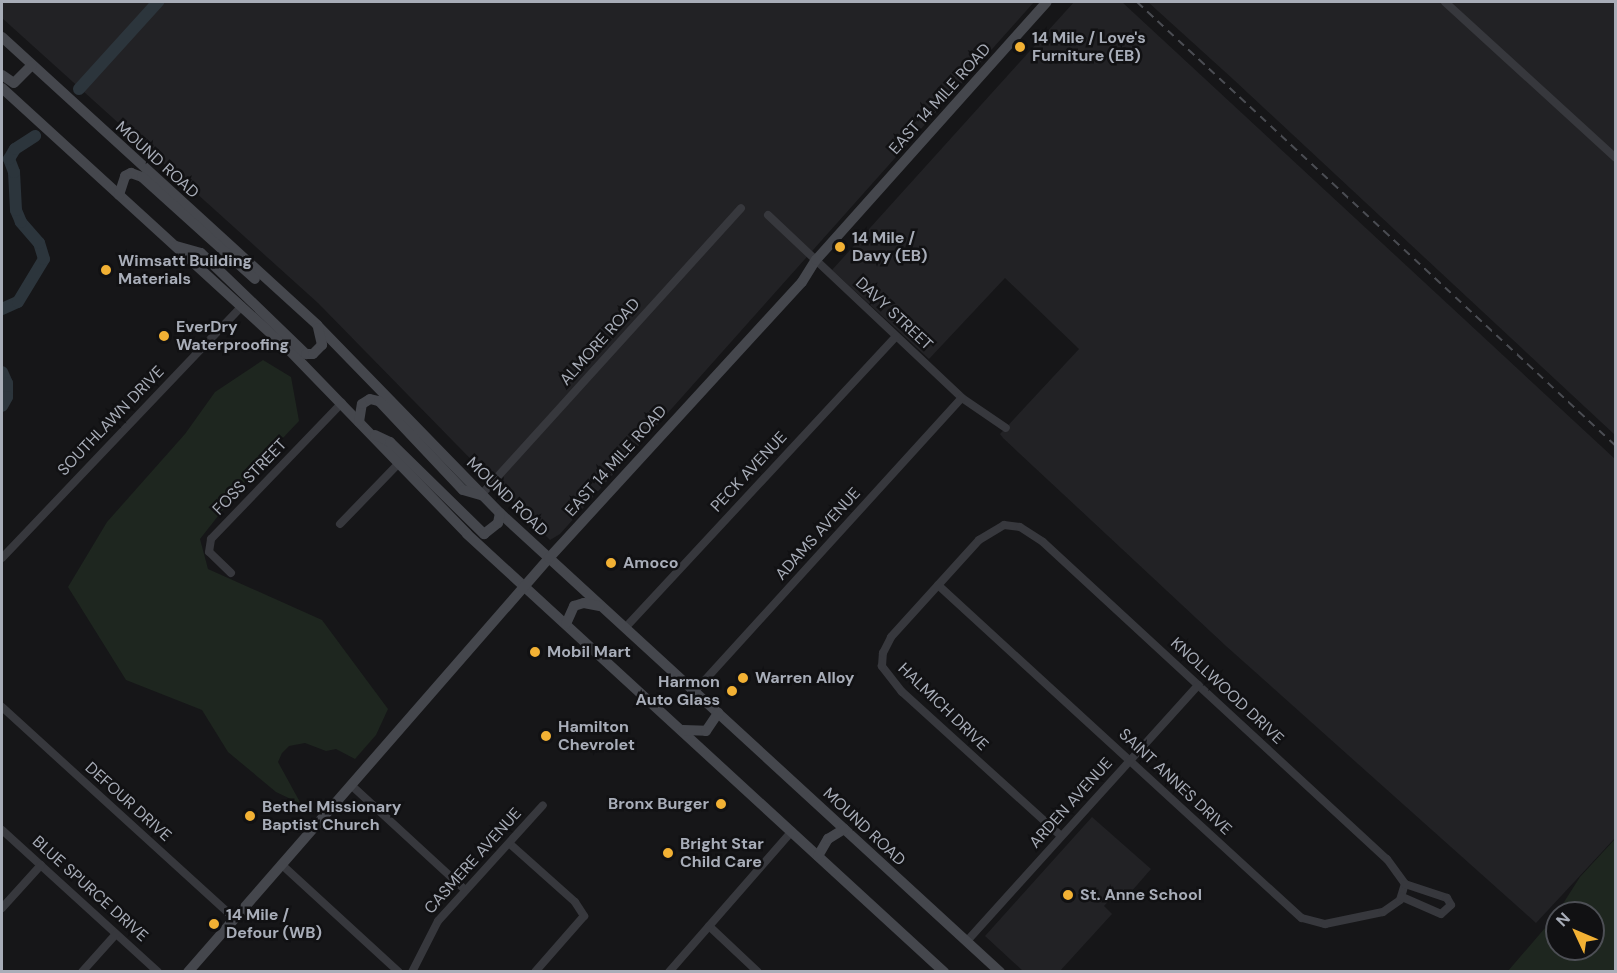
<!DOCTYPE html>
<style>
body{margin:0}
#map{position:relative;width:1617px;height:973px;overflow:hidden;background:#161618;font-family:"DM Sans",sans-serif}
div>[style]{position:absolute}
.built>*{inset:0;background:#222225}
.green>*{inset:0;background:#1e261f}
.river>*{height:12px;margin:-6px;padding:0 6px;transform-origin:6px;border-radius:6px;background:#2c353c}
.street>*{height:8px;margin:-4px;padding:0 4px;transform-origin:4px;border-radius:4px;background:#37383d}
.secondary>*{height:10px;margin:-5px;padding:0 5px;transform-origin:5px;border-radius:5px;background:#45474d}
.rail>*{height:2px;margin-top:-1px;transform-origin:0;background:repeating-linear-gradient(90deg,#4a4c52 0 8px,transparent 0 14px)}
.dots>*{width:16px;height:16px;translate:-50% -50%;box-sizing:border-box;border:3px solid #111113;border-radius:50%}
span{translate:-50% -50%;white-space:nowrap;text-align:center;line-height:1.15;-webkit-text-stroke:5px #111113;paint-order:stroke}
.poi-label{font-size:16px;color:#a8adb8;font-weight:700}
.left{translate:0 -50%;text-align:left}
.right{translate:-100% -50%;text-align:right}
.street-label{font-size:16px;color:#a8adb8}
.frame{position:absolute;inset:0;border:3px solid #a8adb8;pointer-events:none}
.north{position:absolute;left:1545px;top:901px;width:60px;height:60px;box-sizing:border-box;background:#111113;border:2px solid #4d4f55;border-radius:50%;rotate:314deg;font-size:16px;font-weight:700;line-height:24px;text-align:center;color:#a8adb8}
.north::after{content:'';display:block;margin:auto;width:21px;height:27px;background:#f2b134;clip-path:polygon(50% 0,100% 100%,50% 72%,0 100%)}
</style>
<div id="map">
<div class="built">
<div style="clip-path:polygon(2px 2px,1034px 2px,560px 534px,550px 540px,318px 303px,2px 18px)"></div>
<div style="clip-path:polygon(1074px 2px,1122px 2px,1615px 459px,1615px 838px,1536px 923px,1226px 646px,1003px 438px,1000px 434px,1079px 349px,1005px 278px,929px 359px,832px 270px)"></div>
<div style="clip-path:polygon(1148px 2px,1615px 2px,1615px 435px,1234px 80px)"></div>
<div style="clip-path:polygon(1092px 817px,1151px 869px,1124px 900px,1116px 893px,1104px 906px,1112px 914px,1060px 971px,1023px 971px,985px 936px)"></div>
</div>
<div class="green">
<div style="clip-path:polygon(263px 360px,291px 377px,299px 421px,263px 459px,200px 539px,208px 569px,322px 620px,388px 709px,376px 735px,355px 759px,336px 749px,326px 751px,305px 743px,289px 746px,282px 753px,278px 762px,301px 804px,276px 792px,228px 752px,202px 710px,126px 680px,68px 587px,107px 522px,185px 434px,215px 392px)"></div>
<div style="clip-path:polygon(1615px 839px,1615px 971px,1508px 971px,1557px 914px,1557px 949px,1593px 949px,1593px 913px,1557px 913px,1580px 877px)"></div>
</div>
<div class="river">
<div style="left:79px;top:89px;width:118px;rotate:-47.8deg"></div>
<div style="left:2px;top:309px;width:17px;rotate:-24deg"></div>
<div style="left:18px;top:302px;width:50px;rotate:-58.8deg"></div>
<div style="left:44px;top:259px;width:17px;rotate:-107deg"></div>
<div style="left:39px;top:243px;width:28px;rotate:-131deg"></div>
<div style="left:21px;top:222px;width:13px;rotate:-113deg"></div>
<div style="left:16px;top:210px;width:38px;rotate:-93deg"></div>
<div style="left:14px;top:172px;width:14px;rotate:-111deg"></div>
<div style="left:9px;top:159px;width:12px;rotate:-59deg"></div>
<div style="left:15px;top:149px;width:24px;rotate:-33deg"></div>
<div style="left:2px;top:372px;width:12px;rotate:66deg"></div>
<div style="left:7px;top:383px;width:14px;rotate:90deg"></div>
<div style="left:7px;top:397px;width:10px;rotate:119deg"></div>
</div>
<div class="street">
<div style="left:1445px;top:2px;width:231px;rotate:42.4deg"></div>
<div style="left:768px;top:215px;width:267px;rotate:43.3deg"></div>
<div style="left:962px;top:398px;width:53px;rotate:34.3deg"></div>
<div style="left:481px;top:495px;width:387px;rotate:-47.8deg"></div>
<div style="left:340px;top:524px;width:89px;rotate:-45.9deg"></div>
<div style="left:2px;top:558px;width:348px;rotate:-46.4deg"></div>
<div style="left:231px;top:573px;width:30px;rotate:-136deg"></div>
<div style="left:209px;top:552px;width:13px;rotate:-81deg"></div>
<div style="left:211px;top:539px;width:189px;rotate:-46.1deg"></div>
<div style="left:938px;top:585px;width:493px;rotate:42.5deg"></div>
<div style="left:1302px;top:918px;width:24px;rotate:15deg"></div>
<div style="left:1325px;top:924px;width:59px;rotate:-11.7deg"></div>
<div style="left:1383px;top:912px;width:21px;rotate:-35deg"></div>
<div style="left:1400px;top:900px;width:17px;rotate:-73deg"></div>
<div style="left:625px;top:628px;width:398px;rotate:-47.1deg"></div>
<div style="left:695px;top:691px;width:396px;rotate:-47.7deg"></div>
<div style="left:2px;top:707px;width:314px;rotate:42.3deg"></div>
<div style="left:351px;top:785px;width:155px;rotate:42.6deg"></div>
<div style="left:2px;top:830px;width:211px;rotate:42.3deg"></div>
<div style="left:1061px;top:836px;width:215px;rotate:-137.8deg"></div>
<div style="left:902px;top:692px;width:33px;rotate:-128deg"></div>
<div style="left:882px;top:666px;width:13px;rotate:-86deg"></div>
<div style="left:883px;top:653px;width:18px;rotate:-63deg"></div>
<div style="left:891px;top:637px;width:131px;rotate:-47.8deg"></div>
<div style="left:979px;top:540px;width:29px;rotate:-31deg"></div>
<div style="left:1004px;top:525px;width:16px;rotate:7deg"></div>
<div style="left:1020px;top:527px;width:27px;rotate:33deg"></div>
<div style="left:1043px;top:542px;width:468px;rotate:42.7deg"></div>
<div style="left:1387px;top:859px;width:31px;rotate:54deg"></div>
<div style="left:1405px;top:884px;width:44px;rotate:18.4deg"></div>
<div style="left:1447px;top:898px;width:8px;rotate:60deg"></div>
<div style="left:1451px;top:905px;width:13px;rotate:138deg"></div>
<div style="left:1441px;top:914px;width:43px;rotate:-156.4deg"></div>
<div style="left:510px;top:844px;width:87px;rotate:41.7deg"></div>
<div style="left:575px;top:902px;width:17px;rotate:57deg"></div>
<div style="left:584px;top:916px;width:74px;rotate:131.2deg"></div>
<div style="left:281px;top:864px;width:160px;rotate:42.5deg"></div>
<div style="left:2px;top:908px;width:58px;rotate:-47.8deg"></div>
<div style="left:709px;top:926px;width:67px;rotate:43.2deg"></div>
<div style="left:967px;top:941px;width:345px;rotate:-47.9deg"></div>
<div style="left:82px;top:972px;width:51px;rotate:-48.2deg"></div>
<div style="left:412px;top:972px;width:57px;rotate:-63deg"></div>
<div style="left:438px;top:921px;width:156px;rotate:-47.8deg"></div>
<div style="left:669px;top:972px;width:187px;rotate:-48.9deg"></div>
</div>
<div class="secondary">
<div style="left:2px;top:37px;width:427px;rotate:42.4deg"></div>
<div style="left:317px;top:325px;width:262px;rotate:45.8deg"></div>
<div style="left:500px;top:513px;width:679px;rotate:42.55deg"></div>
<div style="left:2px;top:75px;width:14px;rotate:34deg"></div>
<div style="left:14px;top:83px;width:25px;rotate:-45deg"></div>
<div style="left:2px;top:88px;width:387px;rotate:42.4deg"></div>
<div style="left:288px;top:349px;width:257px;rotate:45.9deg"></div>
<div style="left:467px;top:534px;width:648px;rotate:42.56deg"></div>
<div style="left:119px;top:195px;width:20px;rotate:-72deg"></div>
<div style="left:125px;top:176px;width:7px;rotate:-27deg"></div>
<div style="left:131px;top:173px;width:12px;rotate:20deg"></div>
<div style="left:142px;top:177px;width:152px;rotate:42.1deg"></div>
<div style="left:176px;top:246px;width:26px;rotate:16deg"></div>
<div style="left:201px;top:253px;width:146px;rotate:43.9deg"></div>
<div style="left:306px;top:354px;width:7px"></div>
<div style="left:313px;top:354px;width:13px;rotate:-45deg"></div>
<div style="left:322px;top:345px;width:17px;rotate:-103deg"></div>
<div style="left:359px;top:422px;width:18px;rotate:-81deg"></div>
<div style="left:362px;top:404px;width:9px;rotate:-32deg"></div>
<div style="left:370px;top:399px;width:9px;rotate:13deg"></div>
<div style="left:379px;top:401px;width:122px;rotate:46.7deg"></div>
<div style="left:463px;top:490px;width:19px;rotate:16deg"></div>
<div style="left:375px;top:435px;width:17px;rotate:25deg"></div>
<div style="left:390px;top:442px;width:132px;rotate:44.4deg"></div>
<div style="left:484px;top:534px;width:18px;rotate:-38deg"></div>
<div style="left:498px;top:523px;width:10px;rotate:-79deg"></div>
<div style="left:566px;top:624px;width:20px;rotate:-66deg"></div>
<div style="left:574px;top:606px;width:10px;rotate:-17deg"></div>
<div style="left:584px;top:603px;width:16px;rotate:11deg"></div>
<div style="left:683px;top:730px;width:23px;rotate:2deg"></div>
<div style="left:706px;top:731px;width:22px;rotate:-56deg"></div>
<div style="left:818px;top:856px;width:20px;rotate:-60deg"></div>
<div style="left:828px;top:839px;width:19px;rotate:-32deg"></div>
<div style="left:188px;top:972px;width:549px;rotate:-48.91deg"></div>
<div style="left:549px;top:558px;width:374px;rotate:-47.5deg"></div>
<div style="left:802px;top:282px;width:26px;rotate:-58deg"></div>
<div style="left:816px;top:260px;width:346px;rotate:-48.2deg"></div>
</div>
<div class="rail">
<div style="left:1137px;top:2px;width:653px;rotate:42.83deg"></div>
</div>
<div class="dots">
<div style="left:1020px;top:47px;background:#f2b134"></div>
<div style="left:840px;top:247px;background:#f2b134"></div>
<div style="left:106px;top:270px;background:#f2b134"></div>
<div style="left:164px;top:336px;background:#f2b134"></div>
<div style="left:611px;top:563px;background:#f2b134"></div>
<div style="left:535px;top:652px;background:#f2b134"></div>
<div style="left:743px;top:678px;background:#f2b134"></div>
<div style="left:732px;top:691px;background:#f2b134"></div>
<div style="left:546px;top:736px;background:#f2b134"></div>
<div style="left:721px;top:804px;background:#f2b134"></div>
<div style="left:250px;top:816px;background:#f2b134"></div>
<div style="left:668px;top:853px;background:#f2b134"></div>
<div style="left:1068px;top:895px;background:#f2b134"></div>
<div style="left:214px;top:924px;background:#f2b134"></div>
</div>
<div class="poi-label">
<span class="left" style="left:1032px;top:47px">14 Mile / Love's<br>Furniture (EB)</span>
<span class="left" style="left:852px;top:247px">14 Mile /<br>Davy (EB)</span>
<span class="left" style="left:118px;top:270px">Wimsatt Building<br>Materials</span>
<span class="left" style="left:176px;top:336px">EverDry<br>Waterproofing</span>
<span class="left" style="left:623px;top:563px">Amoco</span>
<span class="left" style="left:547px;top:652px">Mobil Mart</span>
<span class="left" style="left:755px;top:678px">Warren Alloy</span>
<span class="right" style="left:720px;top:691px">Harmon<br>Auto Glass</span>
<span class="left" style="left:558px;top:736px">Hamilton<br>Chevrolet</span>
<span class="right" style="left:709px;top:804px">Bronx Burger</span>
<span class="left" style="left:262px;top:816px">Bethel Missionary<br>Baptist Church</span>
<span class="left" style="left:680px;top:853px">Bright Star<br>Child Care</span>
<span class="left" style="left:1080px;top:895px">St. Anne School</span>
<span class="left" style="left:226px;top:924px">14 Mile /<br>Defour (WB)</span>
</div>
<div class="street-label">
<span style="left:940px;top:99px;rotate:-48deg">EAST 14 MILE ROAD</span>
<span style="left:157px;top:160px;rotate:42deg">MOUND ROAD</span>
<span style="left:894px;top:314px;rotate:43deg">DAVY STREET</span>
<span style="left:600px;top:342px;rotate:-48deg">ALMORE ROAD</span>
<span style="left:111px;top:421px;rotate:-46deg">SOUTHLAWN DRIVE</span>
<span style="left:616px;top:461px;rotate:-48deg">EAST 14 MILE ROAD</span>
<span style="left:749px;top:472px;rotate:-47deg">PECK AVENUE</span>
<span style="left:250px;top:477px;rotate:-46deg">FOSS STREET</span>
<span style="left:507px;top:497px;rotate:44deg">MOUND ROAD</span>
<span style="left:818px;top:534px;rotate:-48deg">ADAMS AVENUE</span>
<span style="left:1227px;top:691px;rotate:43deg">KNOLLWOOD DRIVE</span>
<span style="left:943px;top:707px;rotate:44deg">HALMICH DRIVE</span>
<span style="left:1175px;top:782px;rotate:43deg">SAINT ANNES DRIVE</span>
<span style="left:128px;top:802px;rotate:42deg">DEFOUR DRIVE</span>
<span style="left:1071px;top:803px;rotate:-48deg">ARDEN AVENUE</span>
<span style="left:864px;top:827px;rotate:43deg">MOUND ROAD</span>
<span style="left:473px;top:861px;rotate:-48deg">CASMERE AVENUE</span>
<span style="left:90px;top:889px;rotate:42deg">BLUE SPURCE DRIVE</span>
</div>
<div class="frame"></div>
<div class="north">N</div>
</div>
